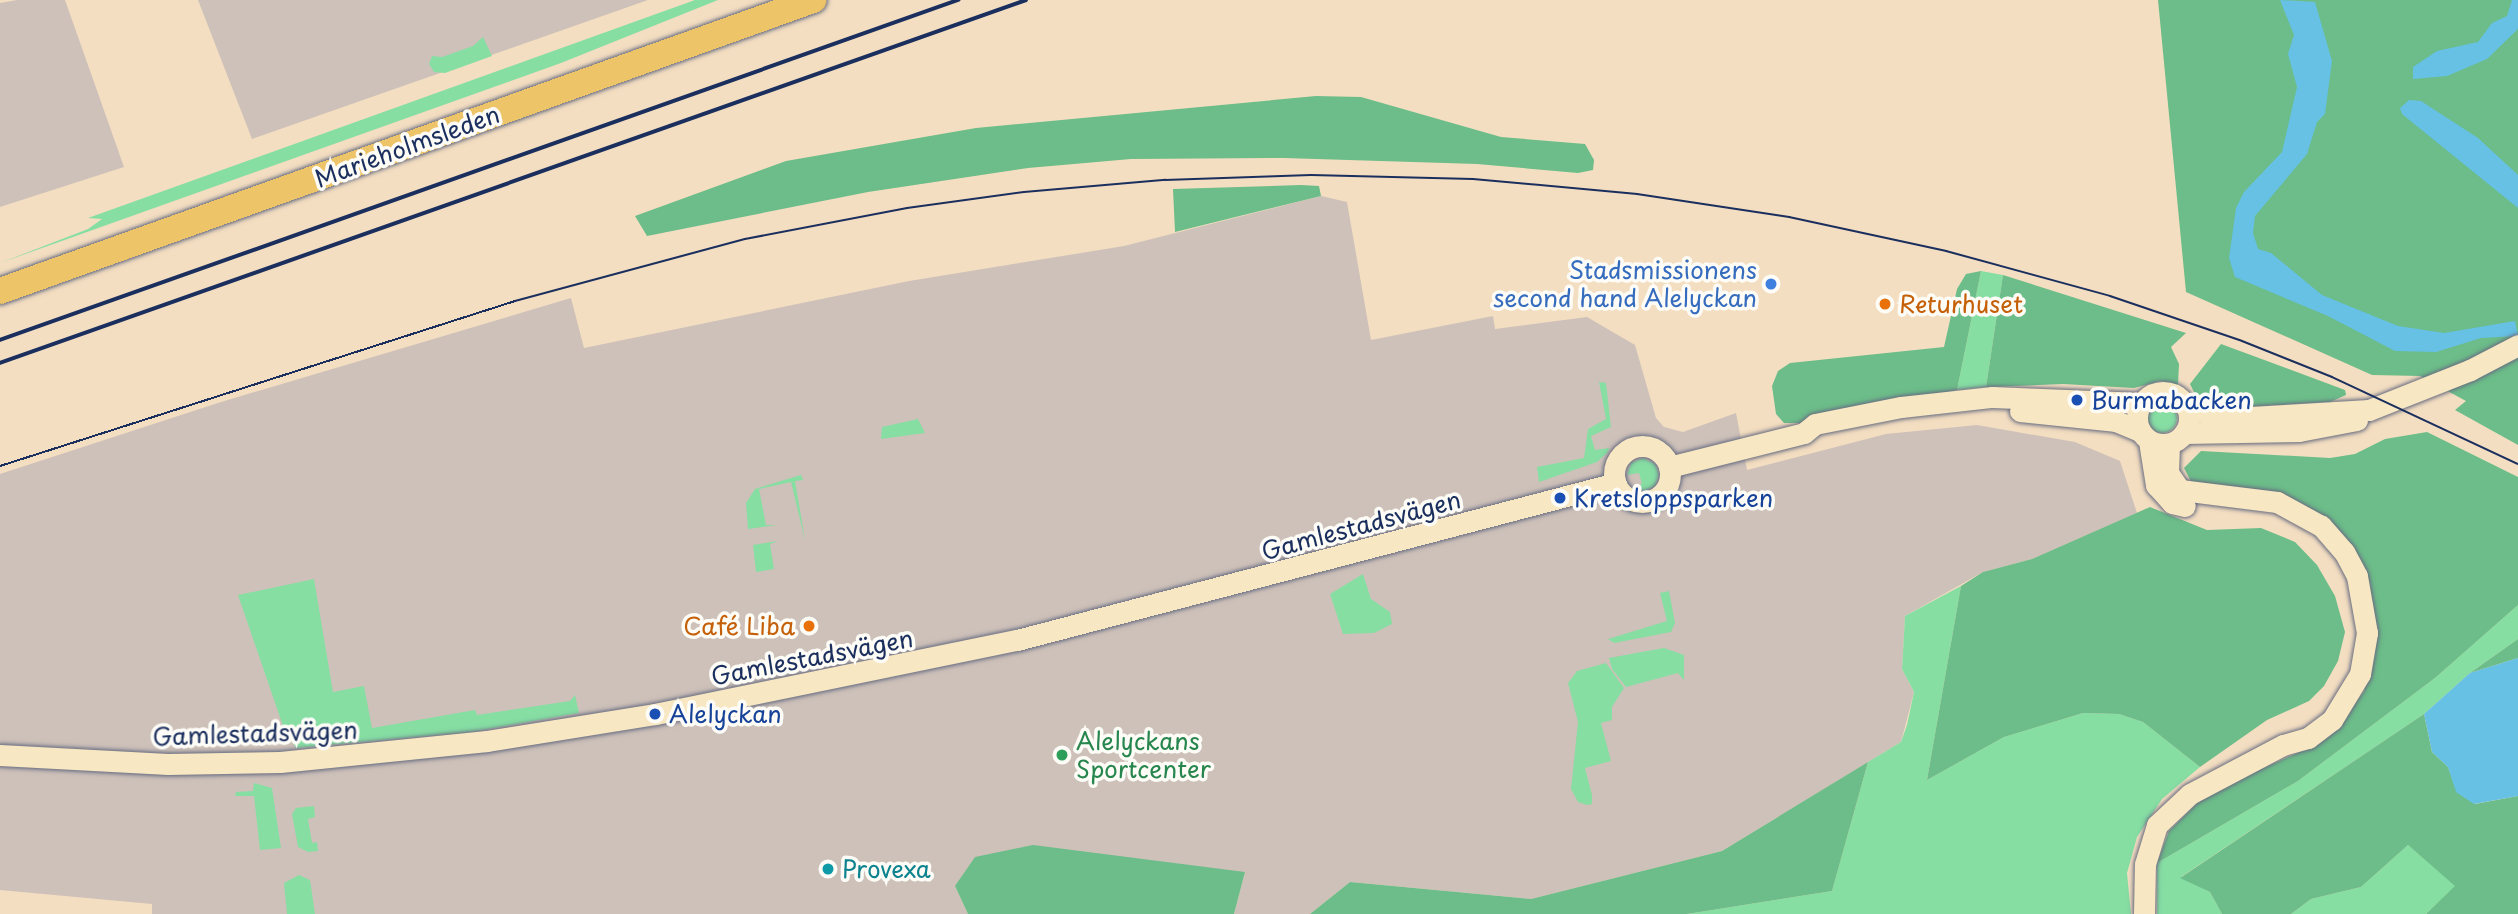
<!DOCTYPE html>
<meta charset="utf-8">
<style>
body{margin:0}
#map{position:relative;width:2518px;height:914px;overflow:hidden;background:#f4dec1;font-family:"Playpen Sans",sans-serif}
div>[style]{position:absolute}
.industrial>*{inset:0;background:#cec1b9}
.green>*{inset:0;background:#86dea3}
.round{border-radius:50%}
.forest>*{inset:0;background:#6cbd89}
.water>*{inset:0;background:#66c1e4}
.roads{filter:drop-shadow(0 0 2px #676c81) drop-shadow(0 0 2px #676c81)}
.secondary>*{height:21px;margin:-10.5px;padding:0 10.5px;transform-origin:10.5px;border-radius:10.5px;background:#f8e7c3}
.secondary>.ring{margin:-10.5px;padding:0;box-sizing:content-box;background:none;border:21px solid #f8e7c3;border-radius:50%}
.highway>*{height:26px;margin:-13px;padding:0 13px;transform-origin:13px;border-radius:13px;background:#eec469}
.tram>*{height:2px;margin:-1px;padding:0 1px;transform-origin:1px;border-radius:1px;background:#1b2f5e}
.rail>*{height:3.5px;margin:-1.75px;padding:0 1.75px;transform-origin:1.75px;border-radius:1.75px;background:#1b2f5e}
.dots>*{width:19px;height:19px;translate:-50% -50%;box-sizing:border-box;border:4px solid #fdfcf7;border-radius:50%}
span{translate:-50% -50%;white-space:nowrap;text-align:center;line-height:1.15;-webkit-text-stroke:7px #fdfcf7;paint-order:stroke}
.street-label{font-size:24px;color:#1b2f5e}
.shop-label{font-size:24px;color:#366cbe}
.right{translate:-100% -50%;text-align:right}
.food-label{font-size:24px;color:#c56008}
.left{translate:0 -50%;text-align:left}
.transit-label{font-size:24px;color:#164399}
.leisure-label{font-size:24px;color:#27864d}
.culture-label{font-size:24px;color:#0d838f}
</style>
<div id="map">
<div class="industrial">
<div style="clip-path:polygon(17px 0,65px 0,124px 167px,0 207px,0 3px)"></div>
<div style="clip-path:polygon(198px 0,648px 0,252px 139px)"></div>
<div style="clip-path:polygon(1321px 196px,1347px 202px,1371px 340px,1493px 316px,1495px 329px,1587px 317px,1635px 345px,1656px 418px,1664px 427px,1683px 432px,1736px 413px,1747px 470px,1886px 434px,1977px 425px,2075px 442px,2120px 461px,2137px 513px,2032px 559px,1983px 572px,1905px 616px,1902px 669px,1914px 692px,1901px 742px,1722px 851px,1531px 899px,1350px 882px,1310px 914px,1234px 914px,1245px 872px,955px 886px,968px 914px,152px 914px,152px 904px,0 890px,0 474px,221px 402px,571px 298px,584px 348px,909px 281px,1124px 246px)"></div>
</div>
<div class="green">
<div style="clip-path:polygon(695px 0,718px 0,561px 63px,0 263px,88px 229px,102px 219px,88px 218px)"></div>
<div style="clip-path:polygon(483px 37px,492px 56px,445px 73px,434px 72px,429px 64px,432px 56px,442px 57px,473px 46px)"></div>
<div style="clip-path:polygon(1981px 271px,2003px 275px,1986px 387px,1957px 390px)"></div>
<div style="clip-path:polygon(1599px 382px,1606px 383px,1611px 427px,1591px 436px,1595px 450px,1609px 448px,1608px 452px,1597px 462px,1539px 482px,1537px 467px,1584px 458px,1588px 429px,1606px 419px)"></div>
<div class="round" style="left:2147px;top:403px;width:30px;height:30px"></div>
<div style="clip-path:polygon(918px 419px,925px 433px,881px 439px,882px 427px)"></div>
<div style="clip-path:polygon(1643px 458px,1655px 464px,1659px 474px,1655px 486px,1644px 491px,1632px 487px,1642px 484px,1639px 473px,1627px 475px,1631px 463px)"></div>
<div style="clip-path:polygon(801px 475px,803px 480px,795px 481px,805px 540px,791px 482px,759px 489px,766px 525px,777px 525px,748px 529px,746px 503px,755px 489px)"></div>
<div style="clip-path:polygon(778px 541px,770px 544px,774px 569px,756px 572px,753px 545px)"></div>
<div style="clip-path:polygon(1363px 574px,1371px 599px,1390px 612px,1392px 624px,1374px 633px,1343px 634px,1330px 594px)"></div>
<div style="clip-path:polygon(314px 579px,333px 692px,364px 686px,372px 728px,475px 710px,477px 715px,570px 701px,575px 695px,579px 713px,471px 732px,296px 748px,283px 726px,238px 595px)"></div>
<div style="clip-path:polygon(1961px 586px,1927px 780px,2004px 737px,2083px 713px,2119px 714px,2143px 722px,2200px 767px,2162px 799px,2137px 837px,2127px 873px,2131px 914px,1687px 914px,1832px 891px,1868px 762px,1901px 742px,1907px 725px,1914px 692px,1902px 669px,1905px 616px)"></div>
<div style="clip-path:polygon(1669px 591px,1675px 623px,1671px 632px,1614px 643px,1608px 639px,1667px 621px,1660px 593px)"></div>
<div style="clip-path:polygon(2518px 605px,2518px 639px,2470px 673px,2424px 714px,2181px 877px,2210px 892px,2222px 914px,2157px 914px,2157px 863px,2298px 781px,2435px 678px)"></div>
<div style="clip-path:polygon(1664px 648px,1684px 655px,1684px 680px,1678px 673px,1626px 687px,1612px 669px,1609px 658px)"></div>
<div style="clip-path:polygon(1606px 663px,1624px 688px,1612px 707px,1612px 720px,1601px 723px,1611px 761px,1585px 768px,1592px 795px,1592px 804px,1587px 805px,1578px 802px,1571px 789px,1578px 722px,1568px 683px,1577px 671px)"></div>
<div style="clip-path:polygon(254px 783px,272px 788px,281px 848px,260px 850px,254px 796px,235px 796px,236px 792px,253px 791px)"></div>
<div style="clip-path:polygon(314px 806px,315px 817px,308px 819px,312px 843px,317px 842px,318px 851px,308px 852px,298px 847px,292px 814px,296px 808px)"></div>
<div style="clip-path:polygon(2408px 845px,2456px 886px,2426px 914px,2291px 914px,2311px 899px,2361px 887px)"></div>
<div style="clip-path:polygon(299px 875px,310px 880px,315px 914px,287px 914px,284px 883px)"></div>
</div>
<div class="forest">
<div style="clip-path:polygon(2158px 0,2518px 0,2518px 445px,2455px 410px,2466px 401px,2420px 376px,2372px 375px,2186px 292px)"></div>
<div style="clip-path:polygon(1316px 96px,1361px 97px,1501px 137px,1585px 144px,1594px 160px,1593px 170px,1578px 173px,1477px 164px,1284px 158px,1131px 159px,1028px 168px,868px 192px,647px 236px,635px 216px,786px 161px,976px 128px)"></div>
<div style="clip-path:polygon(1301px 185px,1319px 186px,1321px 196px,1175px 232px,1173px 189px)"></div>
<div style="clip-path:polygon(1981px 271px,1957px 390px,1801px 423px,1784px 423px,1776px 414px,1772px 386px,1778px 371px,1790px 363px,1944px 347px,1957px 289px,1966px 274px)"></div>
<div style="clip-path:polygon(2003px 275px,2186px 333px,2171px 347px,2179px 364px,2178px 385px,2161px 381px,2134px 388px,2063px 384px,1986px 387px)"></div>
<div style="clip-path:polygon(2221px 344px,2345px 390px,2346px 395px,2330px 402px,2244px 407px,2199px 402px,2190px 384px)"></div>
<div style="clip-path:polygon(2427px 432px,2518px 477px,2518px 605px,2435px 678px,2298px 781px,2157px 863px,2169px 831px,2196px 804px,2219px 788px,2308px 748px,2338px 728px,2364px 691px,2376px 638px,2369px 580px,2335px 528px,2194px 487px,2184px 468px,2201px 451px,2330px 458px,2355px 454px,2385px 439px)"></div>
<div style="clip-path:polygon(2150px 507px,2207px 530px,2261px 528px,2295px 542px,2317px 565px,2335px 596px,2345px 632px,2338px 661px,2324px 686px,2309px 701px,2267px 720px,2200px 767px,2143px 722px,2119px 714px,2083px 713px,2004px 737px,1927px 780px,1961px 586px,1983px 572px,2032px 559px)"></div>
<div style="clip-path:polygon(2518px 639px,2518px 658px,2470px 673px)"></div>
<div style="clip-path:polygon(2424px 714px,2432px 752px,2448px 767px,2457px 792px,2475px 804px,2518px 796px,2518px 914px,2426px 914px,2455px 886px,2408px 845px,2361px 887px,2311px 899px,2291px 914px,2222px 914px,2210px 892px,2180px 878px)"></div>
<div style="clip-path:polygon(1868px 762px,1832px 891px,1687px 914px,1310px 914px,1350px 882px,1531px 899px,1722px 851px)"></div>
<div style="clip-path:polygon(1033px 845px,1245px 872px,1234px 914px,968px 914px,955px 886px,975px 857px)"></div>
</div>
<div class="water">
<div style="clip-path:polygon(2280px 0,2315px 2px,2332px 61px,2325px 114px,2317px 122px,2307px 154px,2255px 216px,2253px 233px,2258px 249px,2271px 253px,2322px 295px,2398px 326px,2444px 333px,2515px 321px,2518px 336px,2481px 338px,2436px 352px,2395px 351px,2328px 316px,2235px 277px,2229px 258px,2236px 208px,2244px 192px,2282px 152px,2297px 87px,2288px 54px,2294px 35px)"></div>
<div style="clip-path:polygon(2512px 0,2518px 0,2518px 29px,2487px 59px,2447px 76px,2413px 79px,2413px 67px,2437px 51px,2478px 42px,2492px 23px,2507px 16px)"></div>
<div style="clip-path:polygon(2409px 100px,2421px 101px,2478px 138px,2518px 175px,2518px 208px,2402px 114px,2400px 108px)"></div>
<div style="clip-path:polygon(2518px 658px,2518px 796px,2474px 804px,2456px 792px,2448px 767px,2432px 752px,2424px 714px,2470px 673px)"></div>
</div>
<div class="roads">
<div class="secondary">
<div class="ring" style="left:2137px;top:392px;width:31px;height:31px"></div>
<div style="left:2186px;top:407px;width:21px;rotate:17deg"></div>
<div style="left:2206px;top:413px;width:45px;rotate:5.1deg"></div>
<div style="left:2251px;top:417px;width:118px;rotate:-3.4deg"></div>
<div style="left:2369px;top:410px;width:109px;rotate:-21.6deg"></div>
<div style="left:2470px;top:370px;width:54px;rotate:-27.5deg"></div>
<div style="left:2020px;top:411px;width:97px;rotate:5.9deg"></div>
<div style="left:2116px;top:421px;width:26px;rotate:23deg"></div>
<div style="left:2184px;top:433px;width:115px;rotate:-1deg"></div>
<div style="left:2299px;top:431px;width:59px;rotate:-10.7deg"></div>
<div style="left:2149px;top:441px;width:45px;rotate:81deg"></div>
<div style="left:2156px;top:485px;width:24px;rotate:48deg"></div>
<div style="left:2172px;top:503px;width:13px;rotate:13deg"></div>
<div class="ring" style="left:1614px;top:446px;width:35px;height:35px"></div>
<div style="left:1669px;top:467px;width:139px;rotate:-14.1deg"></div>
<div style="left:1804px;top:433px;width:14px;rotate:-39deg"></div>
<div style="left:1815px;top:424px;width:88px;rotate:-11.2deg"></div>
<div style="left:1901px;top:407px;width:92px;rotate:-6.3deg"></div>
<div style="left:1992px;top:397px;width:149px;rotate:2.3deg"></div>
<div style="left:0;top:755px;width:168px;rotate:3.1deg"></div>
<div style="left:168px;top:764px;width:112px;rotate:-1deg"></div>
<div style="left:280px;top:762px;width:208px;rotate:-5.8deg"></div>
<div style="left:487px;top:741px;width:170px;rotate:-9.1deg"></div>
<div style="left:655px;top:714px;width:369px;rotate:-11.6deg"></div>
<div style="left:1017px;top:640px;width:619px;rotate:-14.69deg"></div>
<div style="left:2144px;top:914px;width:50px;rotate:-88.9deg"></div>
<div style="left:2145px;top:864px;width:41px;rotate:-72.9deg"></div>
<div style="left:2157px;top:825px;width:45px;rotate:-43.2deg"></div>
<div style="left:2190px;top:794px;width:105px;rotate:-27.8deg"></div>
<div style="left:2283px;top:745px;width:26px;rotate:-16deg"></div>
<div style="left:2308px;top:738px;width:30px;rotate:-37deg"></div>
<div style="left:2332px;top:720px;width:54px;rotate:-58.7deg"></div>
<div style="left:2360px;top:674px;width:42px;rotate:-80.3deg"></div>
<div style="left:2367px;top:633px;width:58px;rotate:-100deg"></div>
<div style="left:2357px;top:576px;width:27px;rotate:-118deg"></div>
<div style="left:2344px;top:552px;width:35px;rotate:-131deg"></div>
<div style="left:2321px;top:526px;width:50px;rotate:-151.4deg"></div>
<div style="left:2277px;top:502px;width:98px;rotate:-172.9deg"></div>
<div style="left:2180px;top:490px;width:21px;rotate:-125deg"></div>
<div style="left:2168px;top:473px;width:29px;rotate:-88deg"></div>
</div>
<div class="highway">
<div style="left:0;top:291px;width:864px;rotate:-19.69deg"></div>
</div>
</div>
<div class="tram">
<div style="left:0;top:466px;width:541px;rotate:-17.76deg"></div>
<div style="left:515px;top:301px;width:238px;rotate:-15.1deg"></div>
<div style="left:745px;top:239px;width:165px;rotate:-10.8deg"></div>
<div style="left:907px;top:208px;width:118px;rotate:-7.8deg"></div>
<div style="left:1024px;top:192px;width:142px;rotate:-4.9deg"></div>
<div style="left:1165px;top:180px;width:146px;rotate:-2deg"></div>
<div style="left:1311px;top:175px;width:162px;rotate:1.4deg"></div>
<div style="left:1473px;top:179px;width:165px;rotate:5.2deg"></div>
<div style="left:1637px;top:194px;width:154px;rotate:8.6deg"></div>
<div style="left:1789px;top:217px;width:161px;rotate:12.2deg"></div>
<div style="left:1946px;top:251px;width:170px;rotate:15.3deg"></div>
<div style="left:2110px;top:296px;width:139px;rotate:18.8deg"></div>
<div style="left:2242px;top:341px;width:97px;rotate:21.8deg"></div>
<div style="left:2332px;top:377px;width:205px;rotate:25.1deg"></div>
</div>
<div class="rail">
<div style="left:0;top:340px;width:1017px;rotate:-19.54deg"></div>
<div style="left:0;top:363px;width:1088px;rotate:-19.48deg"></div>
</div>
<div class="dots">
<div style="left:1771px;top:284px;background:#3f7fe0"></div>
<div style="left:1885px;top:304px;background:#e8710a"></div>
<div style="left:2077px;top:400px;background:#1a4fb4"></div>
<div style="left:1560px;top:498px;background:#1a4fb4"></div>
<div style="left:809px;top:626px;background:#e8710a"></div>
<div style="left:655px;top:714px;background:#1a4fb4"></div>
<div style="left:1062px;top:755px;background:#2e9e5b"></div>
<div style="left:828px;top:869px;background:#0f9aa8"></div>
</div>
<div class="street-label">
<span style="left:407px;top:146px;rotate:-20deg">Marieholmsleden</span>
<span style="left:1361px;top:525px;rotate:-15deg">Gamlestadsvägen</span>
<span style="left:812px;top:657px;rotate:-11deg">Gamlestadsvägen</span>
<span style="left:255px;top:733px;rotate:-2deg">Gamlestadsvägen</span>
</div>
<div class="shop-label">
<span class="right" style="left:1757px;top:284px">Stadsmissionens<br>second hand Alelyckan</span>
</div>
<div class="food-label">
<span class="left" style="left:1899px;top:304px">Returhuset</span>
<span class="right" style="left:795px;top:626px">Café Liba</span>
</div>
<div class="transit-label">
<span class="left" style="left:2091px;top:400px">Burmabacken</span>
<span class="left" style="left:1574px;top:498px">Kretsloppsparken</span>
<span class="left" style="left:669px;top:714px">Alelyckan</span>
</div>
<div class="leisure-label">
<span class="left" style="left:1076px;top:755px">Alelyckans<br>Sportcenter</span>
</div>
<div class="culture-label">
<span class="left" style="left:842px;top:869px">Provexa</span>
</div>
</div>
